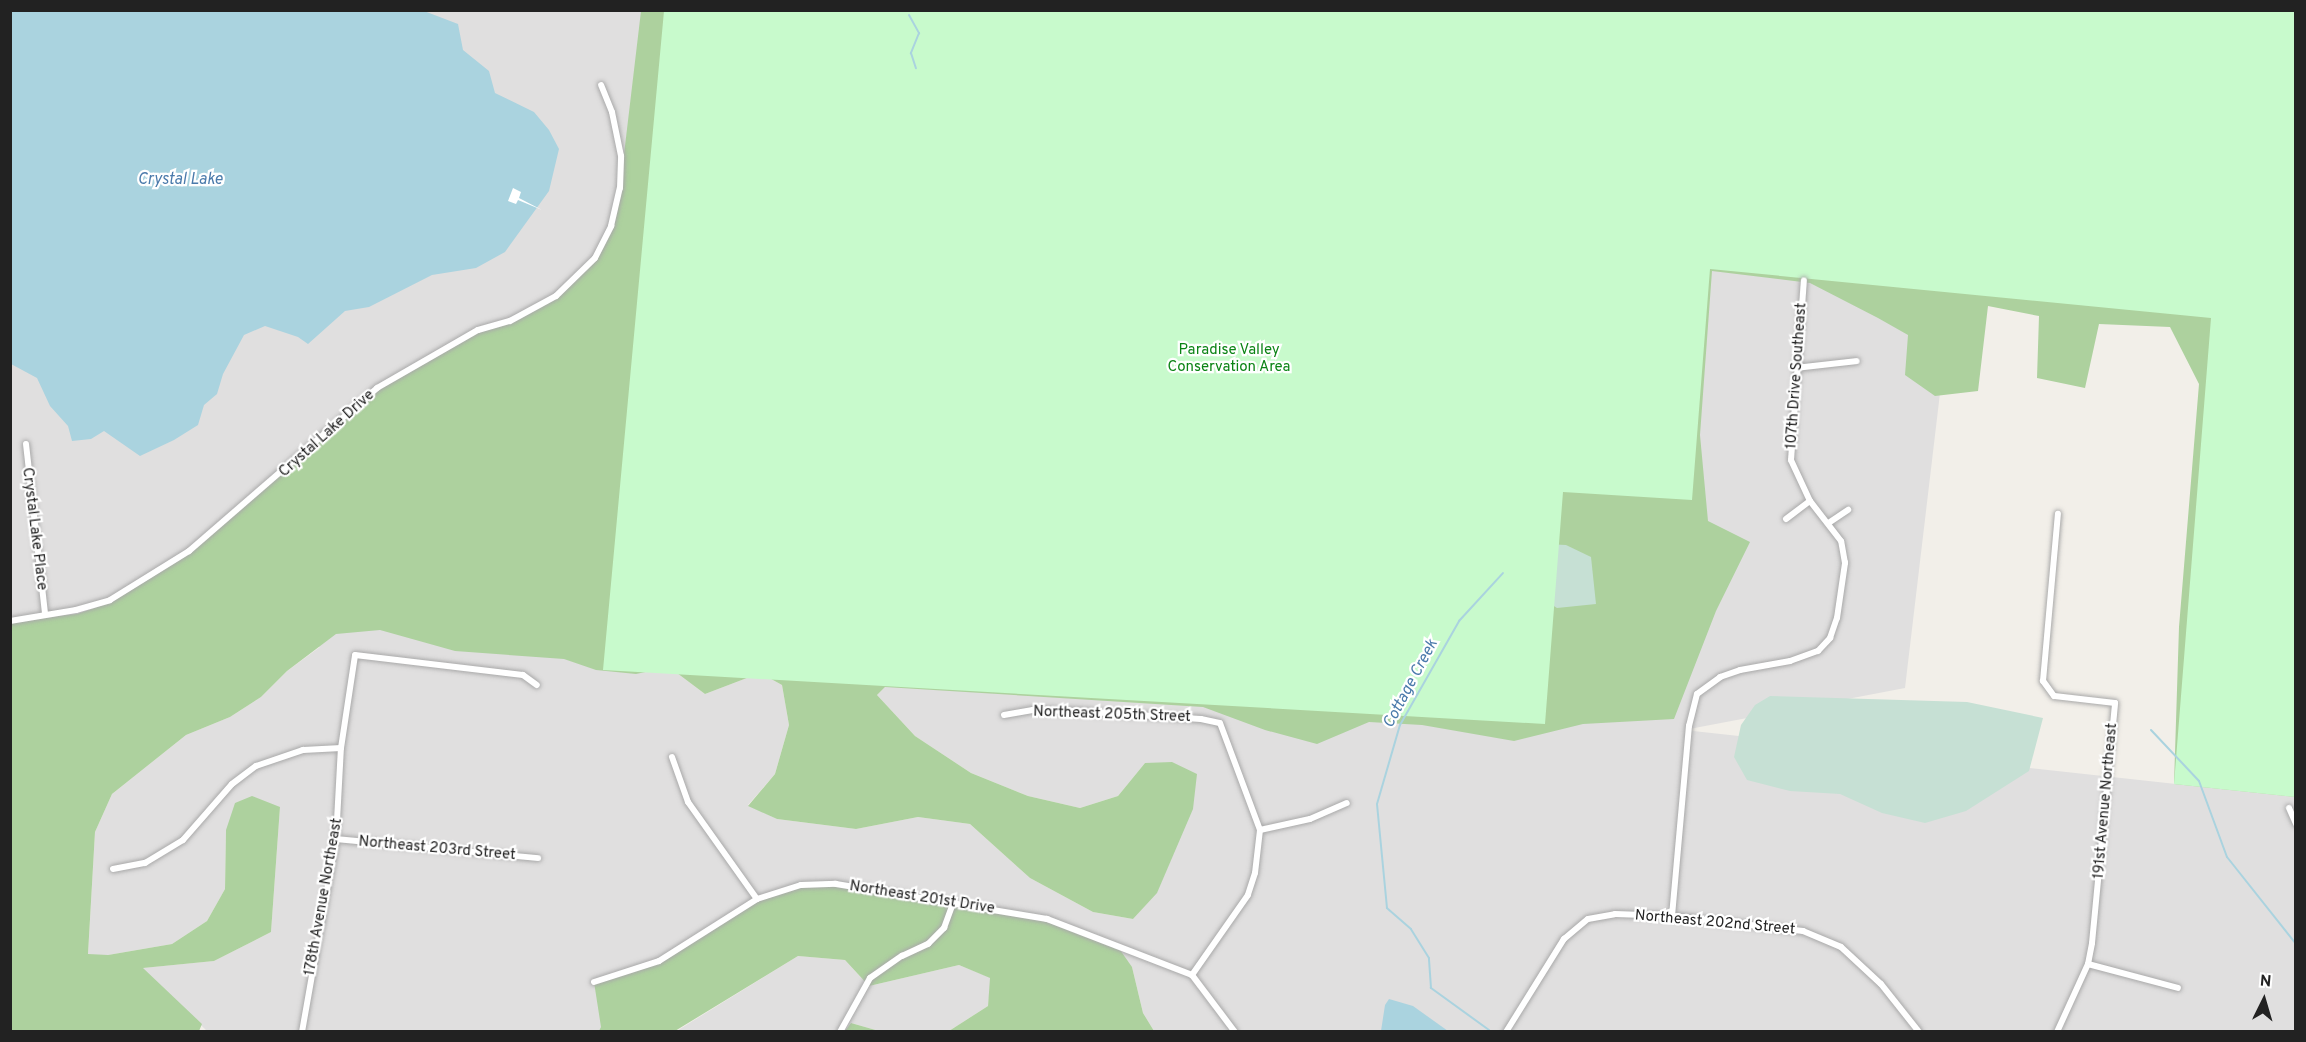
<!DOCTYPE html>
<style>
body{margin:0}
#map{position:relative;width:2306px;height:1042px;overflow:hidden;background:#f2efe9;font-family:Overpass,sans-serif}
div>[style]{position:absolute}
.residential>*{inset:0;background:#e0dfdf}
.forest>*{inset:0;background:#add19e}
.wetland>*{inset:0;background:#c6e0d4}
.park>*{inset:0;background:#c8facc}
.water>*{inset:0;background:#aad3df}
.pier>*{inset:0;background:#fff}
.stream>*{height:2px;margin:-1px;padding:0 1px;transform-origin:1px;border-radius:1px;background:#aad3df}
.roads{filter:drop-shadow(0 0 2px #a9a9a9) drop-shadow(0 0 2px #a9a9a9)}
.street>*{height:6px;margin:-3px;padding:0 3px;transform-origin:3px;border-radius:3px;background:#fff}
span{translate:-50% -50%;white-space:nowrap;text-align:center;line-height:1.15;-webkit-text-stroke:4.5px #fff;paint-order:stroke}
.park-label{font-size:15px;color:#0c8416}
.street-label{font-size:15px;color:#222}
.water-label{font-size:16px;color:#4a7aab;font-style:italic}
.frame{position:absolute;inset:0;border:12px solid #222;pointer-events:none}
.north{position:absolute;left:2234px;top:970px;width:60px;height:60px;-webkit-text-stroke:4px #fff;paint-order:stroke;rotate:5deg;font-size:16px;font-weight:700;line-height:24px;text-align:center;color:#222}
.north::after{content:'';display:block;margin:auto;width:21px;height:27px;background:#222;clip-path:polygon(50% 0,100% 100%,50% 72%,0 100%)}
</style>
<div id="map">
<div class="residential">
<div style="clip-path:polygon(10px 11px,664px 11px,669px 667px,705px 694px,760px 673px,782px 685px,789px 725px,775px 774px,748px 805px,777px 819px,856px 829px,918px 817px,970px 824px,1030px 878px,1093px 912px,1133px 919px,1157px 892px,1174px 852px,1145px 763px,1118px 796px,1080px 808px,1028px 796px,971px 773px,915px 736px,877px 695px,885px 687px,1710px 269px,1952px 292px,1905px 688px,1684px 730px,2295px 797px,2295px 1031px,1154px 1031px,1143px 1013px,1132px 967px,901px 892px,599px 1031px,207px 1031px,142px 968px,214px 961px,271px 932px,280px 807px,226px 830px,225px 889px,207px 921px,172px 944px,108px 955px,88px 955px,95px 832px,112px 794px,186px 735px,230px 717px,261px 697px,287px 671px,320px 647px,11px 620px)"></div>
<div style="clip-path:polygon(798px 956px,845px 960px,869px 986px,959px 965px,991px 978px,988px 1006px,949px 1031px,879px 1031px,851px 1023px,845px 1032px,675px 1032px)"></div>
</div>
<div class="forest">
<div style="clip-path:polygon(641px 11px,2295px 11px,2295px 797px,2174px 784px,2179px 627px,2199px 384px,2170px 327px,2099px 324px,2085px 388px,2037px 378px,2039px 316px,1988px 306px,1978px 391px,1935px 396px,1905px 375px,1908px 335px,1878px 318px,1810px 283px,1712px 271px,1700px 435px,1708px 521px,1750px 542px,1716px 611px,1674px 719px,1583px 724px,1514px 741px,1422px 725px,1369px 722px,1317px 744px,1265px 730px,1203px 707px,885px 687px,877px 695px,915px 736px,971px 773px,1028px 796px,1080px 808px,1118px 796px,1145px 763px,1172px 762px,1197px 774px,1193px 809px,1157px 893px,1133px 919px,1093px 912px,1030px 878px,970px 824px,918px 817px,856px 829px,777px 819px,748px 806px,775px 774px,789px 725px,782px 685px,760px 673px,705px 694px,669px 667px,636px 674px,596px 670px,564px 659px,455px 651px,380px 630px,336px 634px,287px 671px,261px 697px,230px 717px,186px 735px,112px 794px,95px 832px,88px 954px,108px 955px,172px 944px,207px 921px,225px 889px,226px 830px,235px 803px,252px 796px,280px 807px,271px 932px,214px 961px,143px 968px,202px 1024px,199px 1031px,11px 1032px,11px 621px,77px 614px,112px 602px,189px 551px,377px 388px,478px 330px,510px 321px,556px 296px,595px 258px,611px 226px,620px 188px)"></div>
<div style="clip-path:polygon(836px 884px,1047px 919px,1118px 947px,1132px 967px,1143px 1013px,1154px 1031px,949px 1031px,988px 1006px,990px 978px,959px 965px,869px 986px,845px 960px,798px 956px,675px 1031px,599px 1031px,601px 1027px,594px 982px,659px 961px,757px 899px,801px 885px)"></div>
<div style="clip-path:polygon(851px 1023px,879px 1031px,921px 1031px,845px 1031px)"></div>
</div>
<div class="wetland">
<div style="clip-path:polygon(1524px 543px,1566px 545px,1591px 557px,1596px 604px,1557px 608px,1503px 573px)"></div>
<div style="clip-path:polygon(1770px 696px,1967px 702px,2043px 718px,2029px 771px,1966px 811px,1925px 823px,1882px 813px,1840px 794px,1790px 791px,1747px 780px,1734px 757px,1741px 725px,1755px 705px)"></div>
</div>
<div class="park">
<div style="clip-path:polygon(664px 11px,2295px 11px,2295px 797px,2174px 784px,2211px 318px,1710px 269px,1692px 500px,1563px 492px,1545px 724px,603px 670px)"></div>
</div>
<div class="water">
<div style="clip-path:polygon(11px 11px,424px 11px,458px 24px,463px 50px,489px 71px,495px 93px,534px 112px,549px 130px,559px 149px,549px 191px,505px 252px,476px 268px,432px 275px,369px 307px,345px 311px,308px 344px,298px 337px,265px 326px,244px 335px,223px 374px,217px 394px,204px 405px,198px 425px,174px 440px,140px 456px,104px 431px,91px 439px,72px 441px,68px 426px,50px 406px,37px 378px,11px 364px)"></div>
<div style="clip-path:polygon(1389px 999px,1413px 1006px,1448px 1031px,1381px 1031px,1385px 1005px)"></div>
</div>
<div class="pier">
<div style="clip-path:polygon(513px 188px,521px 192px,519px 198px,542px 210px,518px 200px,516px 204px,508px 201px)"></div>
</div>
<div class="stream">
<div style="left:909px;top:15px;width:21px;rotate:61deg"></div>
<div style="left:919px;top:33px;width:22px;rotate:112deg"></div>
<div style="left:911px;top:53px;width:16px;rotate:72deg"></div>
<div style="left:2151px;top:730px;width:70px;rotate:46.7deg"></div>
<div style="left:2199px;top:781px;width:81px;rotate:69.8deg"></div>
<div style="left:2227px;top:857px;width:111px;rotate:51.6deg"></div>
<div style="left:1489px;top:1030px;width:72px;rotate:-144.1deg"></div>
<div style="left:1431px;top:988px;width:30px;rotate:-94deg"></div>
<div style="left:1429px;top:958px;width:34px;rotate:-122deg"></div>
<div style="left:1411px;top:929px;width:32px;rotate:-139deg"></div>
<div style="left:1387px;top:908px;width:104px;rotate:-95.5deg"></div>
<div style="left:1377px;top:804px;width:82px;rotate:-73.8deg"></div>
<div style="left:1400px;top:725px;width:120px;rotate:-60.4deg"></div>
<div style="left:1459px;top:621px;width:65px;rotate:-47.5deg"></div>
</div>
<div class="roads">
<div class="street">
<div style="left:1796px;top:368px;width:61px;rotate:-6.5deg"></div>
<div style="left:26px;top:444px;width:171px;rotate:83.6deg"></div>
<div style="left:1786px;top:519px;width:30px;rotate:-37deg"></div>
<div style="left:1830px;top:522px;width:22px;rotate:-34deg"></div>
<div style="left:10px;top:621px;width:67px;rotate:-9.5deg"></div>
<div style="left:76px;top:610px;width:35px;rotate:-16deg"></div>
<div style="left:110px;top:600px;width:93px;rotate:-31.8deg"></div>
<div style="left:189px;top:551px;width:249px;rotate:-40.9deg"></div>
<div style="left:377px;top:388px;width:116px;rotate:-29.9deg"></div>
<div style="left:478px;top:330px;width:33px;rotate:-16deg"></div>
<div style="left:510px;top:321px;width:52px;rotate:-28.5deg"></div>
<div style="left:556px;top:296px;width:54px;rotate:-44.3deg"></div>
<div style="left:595px;top:258px;width:36px;rotate:-63deg"></div>
<div style="left:611px;top:226px;width:39px;rotate:-77deg"></div>
<div style="left:620px;top:188px;width:32px;rotate:-88deg"></div>
<div style="left:621px;top:156px;width:45px;rotate:-101.6deg"></div>
<div style="left:612px;top:112px;width:29px;rotate:-112deg"></div>
<div style="left:1004px;top:715px;width:29px;rotate:-10deg"></div>
<div style="left:1033px;top:710px;width:42px;rotate:1.4deg"></div>
<div style="left:1075px;top:711px;width:126px;rotate:3.6deg"></div>
<div style="left:1201px;top:719px;width:19px;rotate:12deg"></div>
<div style="left:1220px;top:723px;width:114px;rotate:69.5deg"></div>
<div style="left:1260px;top:830px;width:43px;rotate:96.6deg"></div>
<div style="left:1255px;top:873px;width:23px;rotate:108deg"></div>
<div style="left:1248px;top:895px;width:98px;rotate:125deg"></div>
<div style="left:672px;top:757px;width:48px;rotate:70.4deg"></div>
<div style="left:688px;top:802px;width:119px;rotate:54.6deg"></div>
<div style="left:2289px;top:808px;width:17px;rotate:66deg"></div>
<div style="left:1260px;top:830px;width:51px;rotate:-12.4deg"></div>
<div style="left:1310px;top:819px;width:40px;rotate:-23.4deg"></div>
<div style="left:336px;top:839px;width:203px;rotate:5.4deg"></div>
<div style="left:113px;top:869px;width:33px;rotate:-11deg"></div>
<div style="left:145px;top:863px;width:44px;rotate:-31.2deg"></div>
<div style="left:183px;top:840px;width:74px;rotate:-48.8deg"></div>
<div style="left:232px;top:784px;width:30px;rotate:-37deg"></div>
<div style="left:256px;top:766px;width:50px;rotate:-18.8deg"></div>
<div style="left:303px;top:750px;width:38px;rotate:-3deg"></div>
<div style="left:1672px;top:916px;width:191px;rotate:-84.9deg"></div>
<div style="left:1689px;top:726px;width:33px;rotate:-76deg"></div>
<div style="left:1697px;top:694px;width:29px;rotate:-36deg"></div>
<div style="left:1720px;top:677px;width:21px;rotate:-19deg"></div>
<div style="left:1740px;top:670px;width:51px;rotate:-10.2deg"></div>
<div style="left:1790px;top:661px;width:30px;rotate:-20deg"></div>
<div style="left:1818px;top:651px;width:18px;rotate:-47deg"></div>
<div style="left:1830px;top:638px;width:21px;rotate:-71deg"></div>
<div style="left:1837px;top:618px;width:56px;rotate:-81.7deg"></div>
<div style="left:1845px;top:563px;width:22px;rotate:-100deg"></div>
<div style="left:1841px;top:541px;width:51px;rotate:-127.8deg"></div>
<div style="left:1810px;top:501px;width:45px;rotate:-114.9deg"></div>
<div style="left:1791px;top:460px;width:180px;rotate:-85.9deg"></div>
<div style="left:2088px;top:964px;width:93px;rotate:14.9deg"></div>
<div style="left:594px;top:982px;width:68px;rotate:-17.9deg"></div>
<div style="left:659px;top:961px;width:116px;rotate:-32.3deg"></div>
<div style="left:757px;top:899px;width:46px;rotate:-17.7deg"></div>
<div style="left:801px;top:885px;width:35px;rotate:-2deg"></div>
<div style="left:836px;top:884px;width:214px;rotate:9.4deg"></div>
<div style="left:1047px;top:919px;width:155px;rotate:21.1deg"></div>
<div style="left:1192px;top:975px;width:71px;rotate:53deg"></div>
<div style="left:302px;top:1032px;width:196px;rotate:-80deg"></div>
<div style="left:336px;top:839px;width:91px;rotate:-86.9deg"></div>
<div style="left:341px;top:748px;width:94px;rotate:-81.4deg"></div>
<div style="left:355px;top:655px;width:169px;rotate:6.8deg"></div>
<div style="left:523px;top:675px;width:17px;rotate:36deg"></div>
<div style="left:840px;top:1032px;width:62px;rotate:-60.9deg"></div>
<div style="left:870px;top:978px;width:39px;rotate:-35deg"></div>
<div style="left:902px;top:956px;width:29px;rotate:-25deg"></div>
<div style="left:928px;top:944px;width:23px;rotate:-45deg"></div>
<div style="left:944px;top:928px;width:29px;rotate:-70deg"></div>
<div style="left:1506px;top:1032px;width:110px;rotate:-58.1deg"></div>
<div style="left:1564px;top:939px;width:31px;rotate:-40deg"></div>
<div style="left:1588px;top:919px;width:27px;rotate:-10deg"></div>
<div style="left:1615px;top:914px;width:57px;rotate:2deg"></div>
<div style="left:1672px;top:916px;width:132px;rotate:6.5deg"></div>
<div style="left:1803px;top:931px;width:41px;rotate:22.8deg"></div>
<div style="left:1841px;top:947px;width:54px;rotate:42.8deg"></div>
<div style="left:1881px;top:984px;width:61px;rotate:51.6deg"></div>
<div style="left:2057px;top:1032px;width:75px;rotate:-65.5deg"></div>
<div style="left:2088px;top:964px;width:21px;rotate:-79deg"></div>
<div style="left:2092px;top:943px;width:241px;rotate:-84.5deg"></div>
<div style="left:2115px;top:703px;width:61px;rotate:-173.5deg"></div>
<div style="left:2054px;top:696px;width:19px;rotate:-126deg"></div>
<div style="left:2043px;top:681px;width:168px;rotate:-84.9deg"></div>
</div>
</div>
<div class="park-label">
<span style="left:1229px;top:359px">Paradise Valley<br>Conservation Area</span>
</div>
<div class="street-label">
<span style="left:1797px;top:376px;rotate:-86deg">107th Drive Southeast</span>
<span style="left:327px;top:434px;rotate:-42deg">Crystal Lake Drive</span>
<span style="left:34px;top:529px;rotate:83deg">Crystal Lake Place</span>
<span style="left:1112px;top:715px;rotate:2deg">Northeast 205th Street</span>
<span style="left:2106px;top:801px;rotate:-85deg">191st Avenue Northeast</span>
<span style="left:437px;top:849px;rotate:5deg">Northeast 203rd Street</span>
<span style="left:324px;top:897px;rotate:-80deg">178th Avenue Northeast</span>
<span style="left:922px;top:898px;rotate:9deg">Northeast 201st Drive</span>
<span style="left:1715px;top:923px;rotate:5deg">Northeast 202nd Street</span>
</div>
<div class="water-label">
<span style="left:180px;top:180px">Crystal Lake</span>
<span style="left:1411px;top:684px;rotate:-62deg">Cottage Creek</span>
</div>
<div class="frame"></div>
<div class="north">N</div>
</div>
